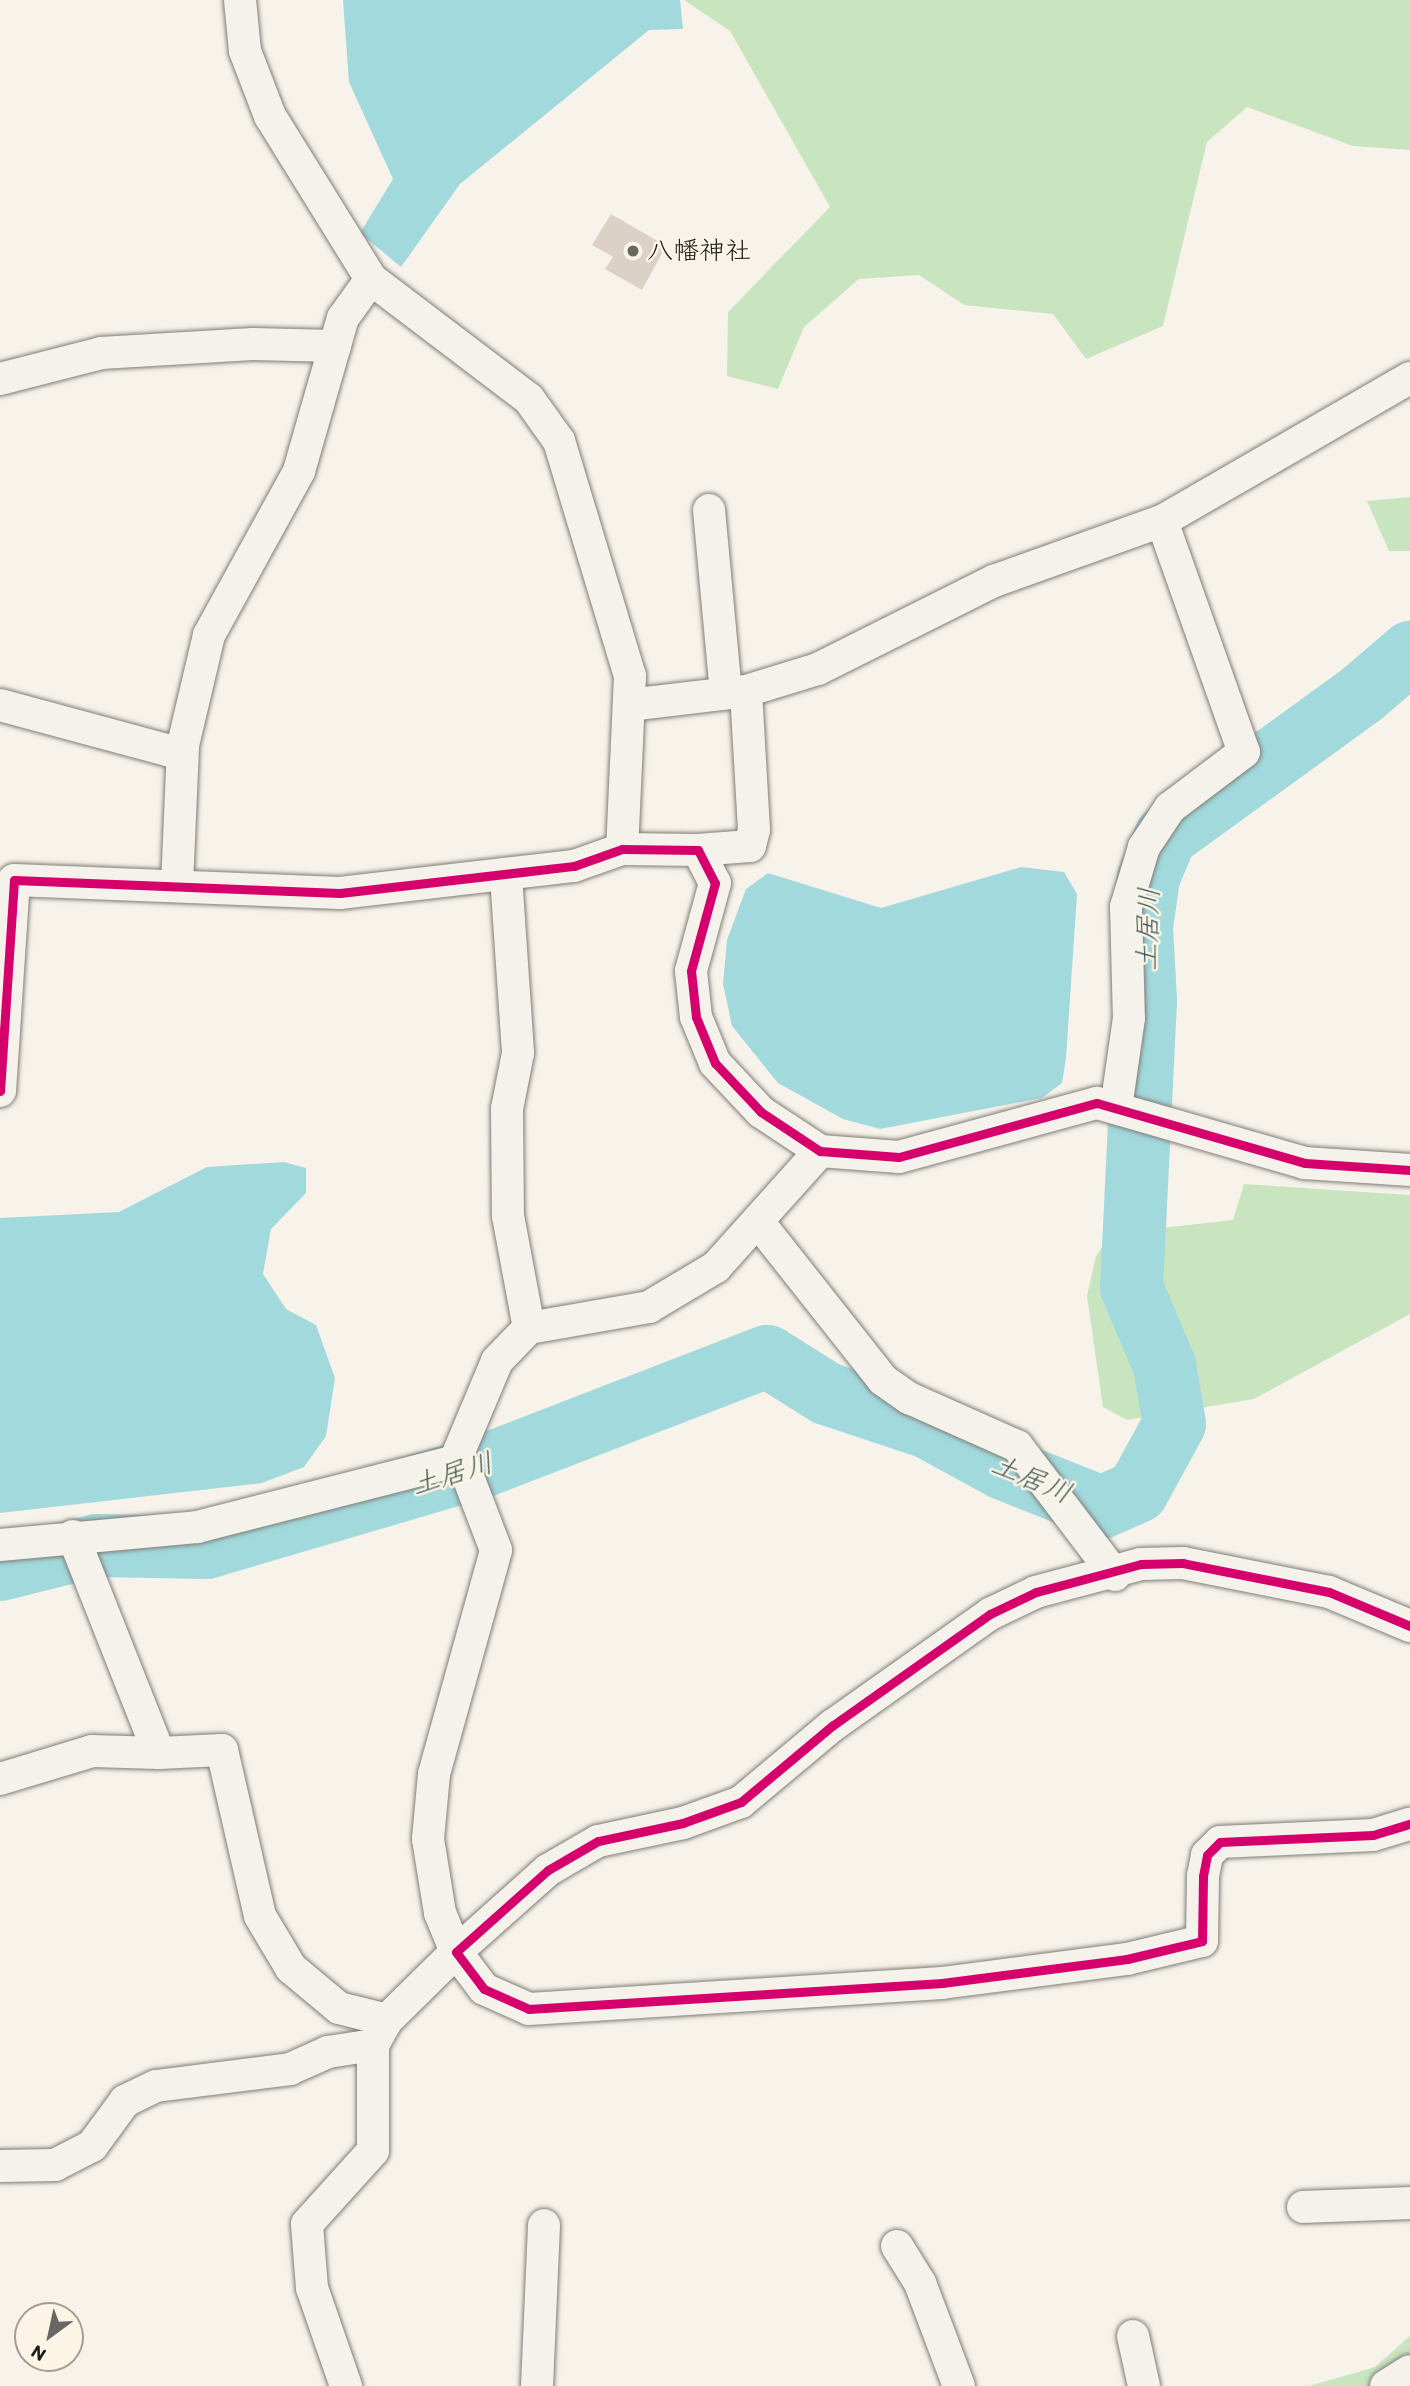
<!DOCTYPE html>
<meta charset="utf-8">
<style>
body{margin:0}
#map{position:relative;width:1410px;height:2386px;overflow:hidden;background:#f7f3ea;font-family:Itim,"Klee One",sans-serif}
div>[style]{position:absolute}
.green>*{inset:0;background:#c9e5c0}
.water>*{inset:0;background:#a2d9dc}
.river>*{height:63px;margin:-31.5px;padding:0 31.5px;transform-origin:31.5px;border-radius:31.5px;background:#a2d9dc}
.building>*{inset:0;background:#dcd1c6}
.roads{filter:drop-shadow(0 0 2px #7f7d79) drop-shadow(0 0 2px #7f7d79)}
.street>*{height:32px;margin:-16px;padding:0 16px;transform-origin:16px;border-radius:16px;background:#f5f2ec}
.cycleway>*{height:9px;margin:-4.5px;padding:0 4.5px;transform-origin:4.5px;border-radius:4.5px;background:#d6006c}
.dots>*{width:19px;height:19px;translate:-50% -50%;box-sizing:border-box;border:4px solid #fcf5e5;border-radius:50%}
span{translate:-50% -50%;white-space:nowrap;text-align:center;line-height:1.15;-webkit-text-stroke:5px #fcf5e5;paint-order:stroke}
.poi-label{font-size:26px;color:#1c1c1c}
.left{translate:0 -50%;text-align:left}
.water-label{font-size:28px;color:#3e5a5d;font-style:italic}
.north{position:absolute;left:14px;top:2302px;width:70px;height:70px;box-sizing:border-box;background:#fcf5e5;border:2px solid #a29e95;border-radius:50%;rotate:213deg;font-size:19px;font-weight:700;line-height:28px;text-align:center;color:#1c1c1c}
.north::after{content:'';display:block;margin:auto;width:24px;height:32px;background:#696764;clip-path:polygon(50% 0,100% 100%,50% 72%,0 100%)}
</style>
<div id="map">
<div class="green">
<div style="clip-path:polygon(684px 0,1410px 0,1410px 150px,1353px 146px,1247px 107px,1207px 142px,1163px 326px,1086px 359px,1053px 314px,964px 305px,919px 275px,859px 279px,804px 327px,778px 389px,727px 376px,728px 312px,830px 207px,730px 31px)"></div>
<div style="clip-path:polygon(1410px 497px,1410px 551px,1389px 551px,1367px 501px)"></div>
<div style="clip-path:polygon(1244px 1184px,1410px 1195px,1410px 1314px,1254px 1399px,1127px 1420px,1103px 1407px,1087px 1296px,1096px 1256px,1116px 1227px,1152px 1229px,1233px 1220px)"></div>
<div style="clip-path:polygon(1410px 2336px,1410px 2386px,1309px 2386px,1375px 2367px)"></div>
</div>
<div class="water">
<div style="clip-path:polygon(343px 0,680px 0,683px 29px,649px 30px,460px 184px,401px 267px,360px 233px,393px 179px,349px 82px)"></div>
<div style="clip-path:polygon(1021px 867px,1064px 872px,1077px 894px,1066px 1058px,1062px 1083px,1042px 1098px,880px 1129px,843px 1119px,778px 1083px,732px 1026px,723px 984px,727px 940px,746px 889px,768px 873px,881px 908px)"></div>
<div style="clip-path:polygon(284px 1162px,306px 1168px,306px 1193px,271px 1229px,263px 1274px,286px 1309px,316px 1325px,335px 1378px,326px 1436px,304px 1467px,262px 1483px,0 1513px,0 1218px,119px 1212px,207px 1167px)"></div>
</div>
<div class="river">
<div style="left:0;top:1569px;width:99px;rotate:-14deg"></div>
<div style="left:96px;top:1545px;width:110px;rotate:1deg"></div>
<div style="left:206px;top:1547px;width:290px;rotate:-16.4deg"></div>
<div style="left:484px;top:1465px;width:303px;rotate:-21.1deg"></div>
<div style="left:767px;top:1356px;width:70px;rotate:32.1deg"></div>
<div style="left:826px;top:1393px;width:108px;rotate:18.4deg"></div>
<div style="left:928px;top:1427px;width:85px;rotate:28.7deg"></div>
<div style="left:1003px;top:1468px;width:105px;rotate:21.7deg"></div>
<div style="left:1101px;top:1507px;width:39px;rotate:-24deg"></div>
<div style="left:1137px;top:1491px;width:77px;rotate:-61.4deg"></div>
<div style="left:1174px;top:1423px;width:59px;rotate:-99.8deg"></div>
<div style="left:1164px;top:1365px;width:85px;rotate:-112.9deg"></div>
<div style="left:1131px;top:1287px;width:288px;rotate:-87.2deg"></div>
<div style="left:1145px;top:999px;width:72px;rotate:-93.2deg"></div>
<div style="left:1141px;top:927px;width:50px;rotate:-82deg"></div>
<div style="left:1148px;top:877px;width:44px;rotate:-67.5deg"></div>
<div style="left:1165px;top:836px;width:242px;rotate:-35.9deg"></div>
<div style="left:1361px;top:694px;width:65px;rotate:-40.6deg"></div>
</div>
<div class="building">
<div style="clip-path:polygon(611px 214px,666px 246px,642px 290px,605px 269px,613px 257px,592px 245px)"></div>
</div>
<div class="roads">
<div class="street">
<div style="left:240px;top:0;width:51px;rotate:84.4deg"></div>
<div style="left:245px;top:51px;width:70px;rotate:69deg"></div>
<div style="left:270px;top:116px;width:192px;rotate:58.2deg"></div>
<div style="left:371px;top:279px;width:198px;rotate:37.2deg"></div>
<div style="left:529px;top:399px;width:52px;rotate:54.5deg"></div>
<div style="left:559px;top:441px;width:245px;rotate:73.2deg"></div>
<div style="left:630px;top:676px;width:173px;rotate:92.6deg"></div>
<div style="left:0;top:379px;width:104px;rotate:-14.4deg"></div>
<div style="left:101px;top:353px;width:152px;rotate:-3.4deg"></div>
<div style="left:253px;top:344px;width:82px;rotate:1.4deg"></div>
<div style="left:709px;top:510px;width:184px;rotate:84.7deg"></div>
<div style="left:1162px;top:521px;width:286px;rotate:-30deg"></div>
<div style="left:0;top:705px;width:176px;rotate:15.1deg"></div>
<div style="left:170px;top:751px;width:14px;rotate:-25deg"></div>
<div style="left:183px;top:745px;width:113px;rotate:-76.7deg"></div>
<div style="left:209px;top:635px;width:187px;rotate:-61.2deg"></div>
<div style="left:299px;top:471px;width:159px;rotate:-74deg"></div>
<div style="left:343px;top:318px;width:48px;rotate:-54.3deg"></div>
<div style="left:629px;top:705px;width:118px;rotate:-6.8deg"></div>
<div style="left:746px;top:691px;width:75px;rotate:-17deg"></div>
<div style="left:818px;top:669px;width:197px;rotate:-26.6deg"></div>
<div style="left:994px;top:581px;width:178px;rotate:-19.7deg"></div>
<div style="left:1162px;top:521px;width:245px;rotate:70.5deg"></div>
<div style="left:1244px;top:752px;width:93px;rotate:142.9deg"></div>
<div style="left:1170px;top:808px;width:47px;rotate:123.7deg"></div>
<div style="left:1144px;top:847px;width:63px;rotate:106.7deg"></div>
<div style="left:1126px;top:907px;width:111px;rotate:88.5deg"></div>
<div style="left:1129px;top:1018px;width:91px;rotate:98.2deg"></div>
<div style="left:698px;top:850px;width:52px;rotate:-4.4deg"></div>
<div style="left:750px;top:846px;width:16px;rotate:-76deg"></div>
<div style="left:754px;top:830px;width:139px;rotate:-93.3deg"></div>
<div style="left:506px;top:876px;width:177px;rotate:86.1deg"></div>
<div style="left:518px;top:1053px;width:57px;rotate:101.1deg"></div>
<div style="left:507px;top:1109px;width:107px;rotate:89.5deg"></div>
<div style="left:508px;top:1216px;width:114px;rotate:79.4deg"></div>
<div style="left:177px;top:885px;width:140px;rotate:-87.5deg"></div>
<div style="left:0;top:1091px;width:211px;rotate:-86.2deg"></div>
<div style="left:14px;top:880px;width:326px;rotate:2.3deg"></div>
<div style="left:340px;top:893px;width:236px;rotate:-6.6deg"></div>
<div style="left:574px;top:866px;width:51px;rotate:-19.5deg"></div>
<div style="left:622px;top:849px;width:76px;rotate:0.8deg"></div>
<div style="left:698px;top:850px;width:37px;rotate:63deg"></div>
<div style="left:715px;top:883px;width:91px;rotate:105.3deg"></div>
<div style="left:691px;top:971px;width:46px;rotate:83.8deg"></div>
<div style="left:696px;top:1017px;width:50px;rotate:67.6deg"></div>
<div style="left:715px;top:1063px;width:67px;rotate:46.8deg"></div>
<div style="left:761px;top:1112px;width:71px;rotate:33.5deg"></div>
<div style="left:820px;top:1151px;width:79px;rotate:4.3deg"></div>
<div style="left:899px;top:1157px;width:205px;rotate:-15.3deg"></div>
<div style="left:1097px;top:1103px;width:216px;rotate:16.1deg"></div>
<div style="left:1305px;top:1163px;width:105px;rotate:3.8deg"></div>
<div style="left:759px;top:1223px;width:200px;rotate:51.7deg"></div>
<div style="left:883px;top:1380px;width:32px;rotate:35deg"></div>
<div style="left:909px;top:1398px;width:118px;rotate:24deg"></div>
<div style="left:1017px;top:1446px;width:162px;rotate:52.8deg"></div>
<div style="left:73px;top:1536px;width:233px;rotate:68.4deg"></div>
<div style="left:159px;top:1753px;width:63px;rotate:-2.7deg"></div>
<div style="left:222px;top:1750px;width:170px;rotate:77.1deg"></div>
<div style="left:260px;top:1916px;width:61px;rotate:59.2deg"></div>
<div style="left:291px;top:1968px;width:62px;rotate:39.8deg"></div>
<div style="left:339px;top:2008px;width:49px;rotate:14deg"></div>
<div style="left:0;top:1545px;width:198px;rotate:-5.2deg"></div>
<div style="left:197px;top:1527px;width:266px;rotate:-14.3deg"></div>
<div style="left:455px;top:1461px;width:108px;rotate:-67.2deg"></div>
<div style="left:497px;top:1361px;width:46px;rotate:-45.9deg"></div>
<div style="left:529px;top:1328px;width:122px;rotate:-9.9deg"></div>
<div style="left:649px;top:1307px;width:78px;rotate:-30.8deg"></div>
<div style="left:716px;top:1267px;width:156px;rotate:-48.1deg"></div>
<div style="left:1410px;top:1626px;width:88px;rotate:-157.2deg"></div>
<div style="left:1329px;top:1592px;width:149px;rotate:-168.8deg"></div>
<div style="left:1183px;top:1563px;width:42px;rotate:178.6deg"></div>
<div style="left:1141px;top:1564px;width:109px;rotate:165.1deg"></div>
<div style="left:1036px;top:1592px;width:51px;rotate:154.4deg"></div>
<div style="left:990px;top:1614px;width:192px;rotate:144.7deg"></div>
<div style="left:833px;top:1725px;width:120px;rotate:140.1deg"></div>
<div style="left:741px;top:1802px;width:62px;rotate:160.1deg"></div>
<div style="left:683px;top:1823px;width:87px;rotate:168deg"></div>
<div style="left:598px;top:1841px;width:58px;rotate:149.9deg"></div>
<div style="left:548px;top:1870px;width:123px;rotate:138.3deg"></div>
<div style="left:456px;top:1952px;width:46px;rotate:52.9deg"></div>
<div style="left:484px;top:1989px;width:49px;rotate:24deg"></div>
<div style="left:529px;top:2009px;width:414px;rotate:-3.6deg"></div>
<div style="left:942px;top:1983px;width:187px;rotate:-7.4deg"></div>
<div style="left:1127px;top:1959px;width:77px;rotate:-13.5deg"></div>
<div style="left:1202px;top:1941px;width:65px;rotate:-89.1deg"></div>
<div style="left:1203px;top:1876px;width:21px;rotate:-79deg"></div>
<div style="left:1207px;top:1855px;width:18px;rotate:-45deg"></div>
<div style="left:1220px;top:1842px;width:153px;rotate:-2.6deg"></div>
<div style="left:1373px;top:1835px;width:39px;rotate:-17deg"></div>
<div style="left:0;top:1779px;width:96px;rotate:-16.9deg"></div>
<div style="left:92px;top:1751px;width:67px;rotate:1.7deg"></div>
<div style="left:0;top:2166px;width:55px;rotate:-1deg"></div>
<div style="left:55px;top:2165px;width:42px;rotate:-27.2deg"></div>
<div style="left:92px;top:2146px;width:56px;rotate:-53.7deg"></div>
<div style="left:125px;top:2101px;width:34px;rotate:-26deg"></div>
<div style="left:156px;top:2086px;width:135px;rotate:-7.2deg"></div>
<div style="left:290px;top:2069px;width:42px;rotate:-24.1deg"></div>
<div style="left:328px;top:2052px;width:46px;rotate:-8.8deg"></div>
<div style="left:1303px;top:2207px;width:107px;rotate:-2.1deg"></div>
<div style="left:897px;top:2246px;width:44px;rotate:58.1deg"></div>
<div style="left:920px;top:2283px;width:110px;rotate:69.3deg"></div>
<div style="left:1133px;top:2336px;width:51px;rotate:77.6deg"></div>
<div style="left:346px;top:2386px;width:104px;rotate:-109.1deg"></div>
<div style="left:312px;top:2288px;width:64px;rotate:-94.5deg"></div>
<div style="left:307px;top:2224px;width:98px;rotate:-47.9deg"></div>
<div style="left:373px;top:2151px;width:106px;rotate:-90deg"></div>
<div style="left:373px;top:2045px;width:29px;rotate:-61deg"></div>
<div style="left:387px;top:2020px;width:97px;rotate:-44.6deg"></div>
<div style="left:456px;top:1952px;width:42px;rotate:-112.3deg"></div>
<div style="left:440px;top:1913px;width:75px;rotate:-99.2deg"></div>
<div style="left:428px;top:1839px;width:65px;rotate:-84.7deg"></div>
<div style="left:434px;top:1774px;width:232px;rotate:-74.5deg"></div>
<div style="left:496px;top:1550px;width:104px;rotate:-110.9deg"></div>
<div style="left:537px;top:2386px;width:161px;rotate:-87.5deg"></div>
<div style="left:1386px;top:2386px;width:28px;rotate:-32deg"></div>
</div>
</div>
<div class="cycleway">
<div style="left:0;top:1091px;width:211px;rotate:-86.2deg"></div>
<div style="left:14px;top:880px;width:326px;rotate:2.3deg"></div>
<div style="left:340px;top:893px;width:236px;rotate:-6.6deg"></div>
<div style="left:574px;top:866px;width:51px;rotate:-19.5deg"></div>
<div style="left:622px;top:849px;width:76px;rotate:0.8deg"></div>
<div style="left:698px;top:850px;width:37px;rotate:63deg"></div>
<div style="left:715px;top:883px;width:91px;rotate:105.3deg"></div>
<div style="left:691px;top:971px;width:46px;rotate:83.8deg"></div>
<div style="left:696px;top:1017px;width:50px;rotate:67.6deg"></div>
<div style="left:715px;top:1063px;width:67px;rotate:46.8deg"></div>
<div style="left:761px;top:1112px;width:71px;rotate:33.5deg"></div>
<div style="left:820px;top:1151px;width:79px;rotate:4.3deg"></div>
<div style="left:899px;top:1157px;width:205px;rotate:-15.3deg"></div>
<div style="left:1097px;top:1103px;width:216px;rotate:16.1deg"></div>
<div style="left:1305px;top:1163px;width:105px;rotate:3.8deg"></div>
<div style="left:1410px;top:1626px;width:88px;rotate:-157.2deg"></div>
<div style="left:1329px;top:1592px;width:149px;rotate:-168.8deg"></div>
<div style="left:1183px;top:1563px;width:42px;rotate:178.6deg"></div>
<div style="left:1141px;top:1564px;width:109px;rotate:165.1deg"></div>
<div style="left:1036px;top:1592px;width:51px;rotate:154.4deg"></div>
<div style="left:990px;top:1614px;width:192px;rotate:144.7deg"></div>
<div style="left:833px;top:1725px;width:120px;rotate:140.1deg"></div>
<div style="left:741px;top:1802px;width:62px;rotate:160.1deg"></div>
<div style="left:683px;top:1823px;width:87px;rotate:168deg"></div>
<div style="left:598px;top:1841px;width:58px;rotate:149.9deg"></div>
<div style="left:548px;top:1870px;width:123px;rotate:138.3deg"></div>
<div style="left:456px;top:1952px;width:46px;rotate:52.9deg"></div>
<div style="left:484px;top:1989px;width:49px;rotate:24deg"></div>
<div style="left:529px;top:2009px;width:414px;rotate:-3.6deg"></div>
<div style="left:942px;top:1983px;width:187px;rotate:-7.4deg"></div>
<div style="left:1127px;top:1959px;width:77px;rotate:-13.5deg"></div>
<div style="left:1202px;top:1941px;width:65px;rotate:-89.1deg"></div>
<div style="left:1203px;top:1876px;width:21px;rotate:-79deg"></div>
<div style="left:1207px;top:1855px;width:18px;rotate:-45deg"></div>
<div style="left:1220px;top:1842px;width:153px;rotate:-2.6deg"></div>
<div style="left:1373px;top:1835px;width:39px;rotate:-17deg"></div>
</div>
<div class="dots">
<div style="left:633px;top:251px;background:#696764"></div>
</div>
<div class="poi-label">
<span class="left" style="left:647px;top:251px">八幡神社</span>
</div>
<div class="water-label">
<span style="left:1147px;top:929px;rotate:-88deg">土居川</span>
<span style="left:452px;top:1473px;rotate:-17deg">土居川</span>
<span style="left:1032px;top:1478px;rotate:23deg">土居川</span>
</div>
<div class="north">N</div>
</div>
